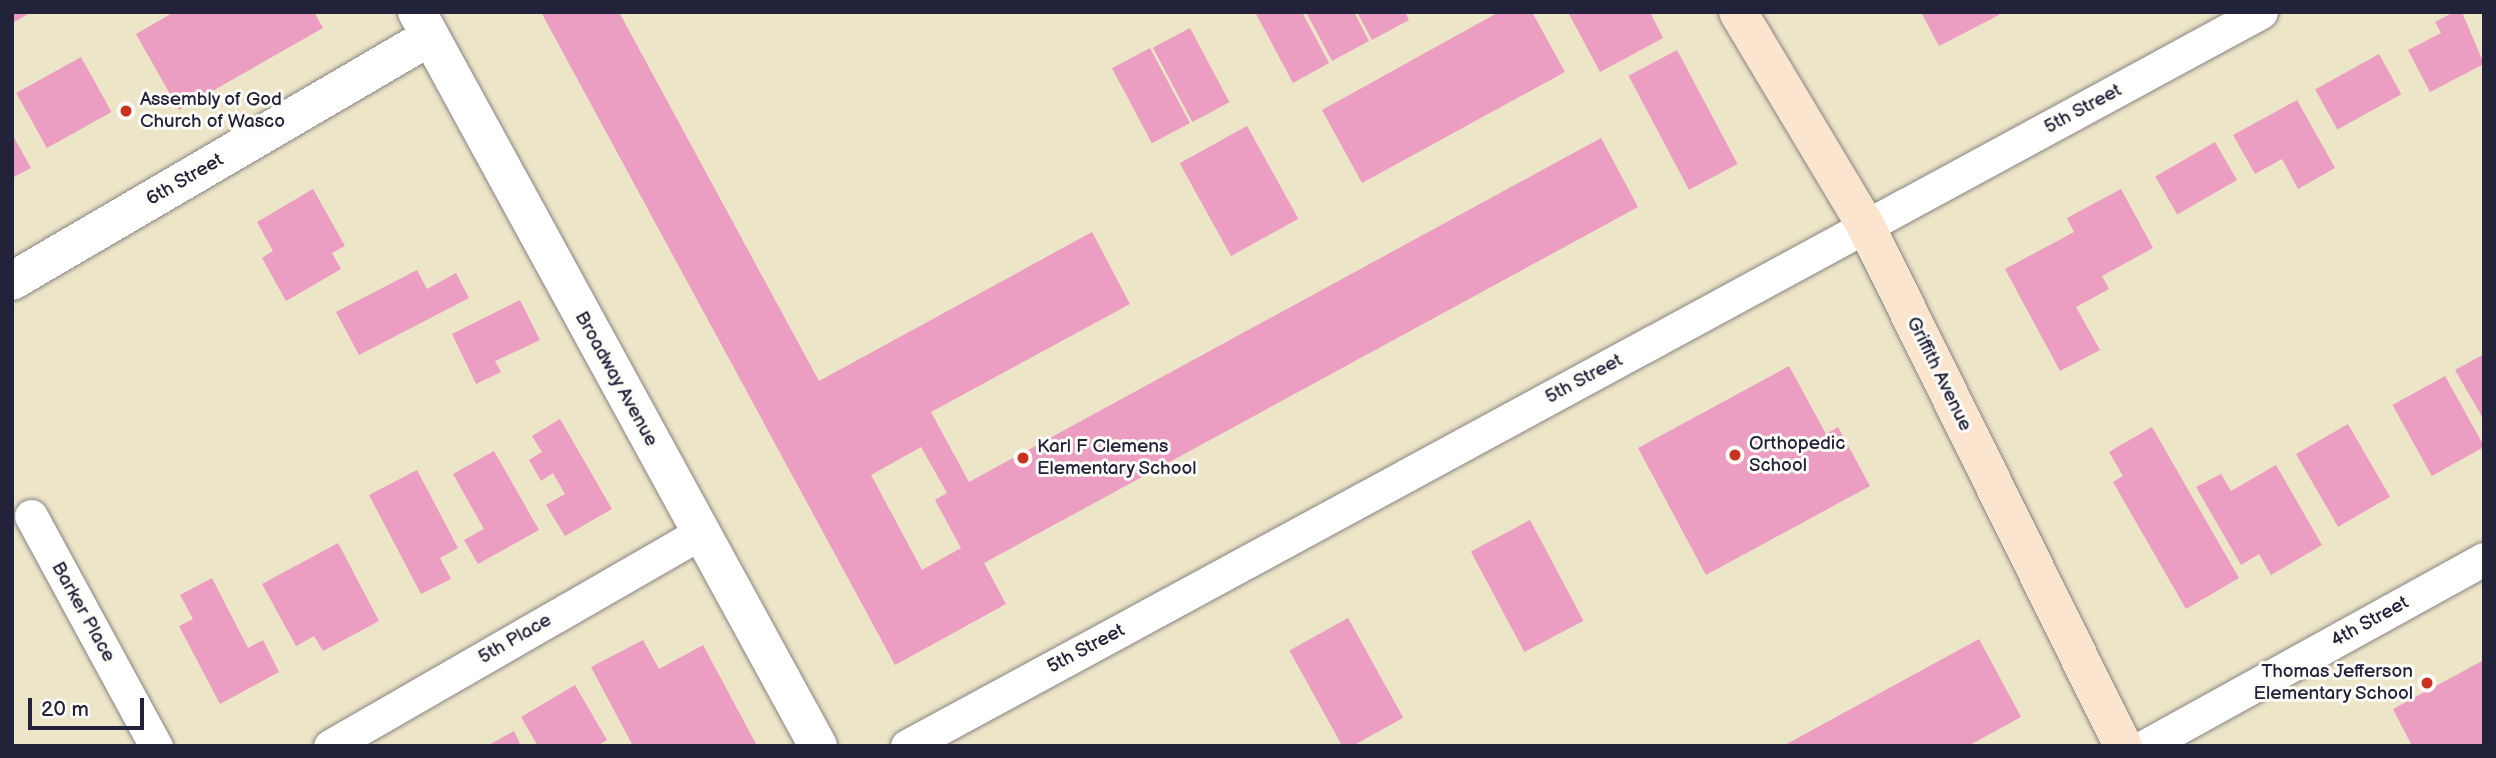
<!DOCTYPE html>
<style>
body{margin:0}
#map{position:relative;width:2496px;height:758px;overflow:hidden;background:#ede5c8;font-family:"Balsamiq Sans",sans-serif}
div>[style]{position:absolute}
.building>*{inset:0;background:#eb9dc2;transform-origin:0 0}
.roads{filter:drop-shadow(0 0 2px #888482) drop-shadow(0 0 2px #888482)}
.minor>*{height:33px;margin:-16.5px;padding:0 16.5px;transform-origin:16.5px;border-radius:16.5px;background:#fff}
.tertiary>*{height:38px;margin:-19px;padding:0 19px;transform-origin:19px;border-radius:19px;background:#fff}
.secondary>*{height:38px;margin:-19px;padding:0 19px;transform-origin:19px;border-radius:19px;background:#fce5cf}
.dots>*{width:19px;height:19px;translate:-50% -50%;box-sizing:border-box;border:4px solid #fdfcf7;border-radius:50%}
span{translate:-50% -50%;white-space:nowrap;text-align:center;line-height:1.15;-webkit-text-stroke:6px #fdfcf7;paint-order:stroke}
.poi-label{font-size:19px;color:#22223b}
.left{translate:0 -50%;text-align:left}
.right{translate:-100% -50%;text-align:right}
.street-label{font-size:19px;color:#22223b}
.frame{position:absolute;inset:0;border:14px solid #22223b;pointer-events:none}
.scale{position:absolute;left:28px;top:698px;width:116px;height:32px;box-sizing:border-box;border:4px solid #22223b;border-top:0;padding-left:9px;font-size:21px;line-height:24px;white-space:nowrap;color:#22223b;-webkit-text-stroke:5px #fdfcf7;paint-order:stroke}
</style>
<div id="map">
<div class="building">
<div style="clip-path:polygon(12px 12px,32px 12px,12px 23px)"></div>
<div style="clip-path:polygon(174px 12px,314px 12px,323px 28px,179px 110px,136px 34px)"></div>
<div style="clip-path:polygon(evenodd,541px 12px,619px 12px,819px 381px,1092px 232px,1130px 304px,931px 412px,969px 482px,1601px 138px,1638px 207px,984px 563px,1006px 604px,895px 665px,541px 12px,921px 447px,947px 493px,935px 500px,961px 548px,922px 570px,871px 475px,921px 447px)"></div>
<div style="clip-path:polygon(1255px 12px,1302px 12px,1329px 63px,1293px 83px)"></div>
<div style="clip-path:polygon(1306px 12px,1354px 12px,1369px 41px,1332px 61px)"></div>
<div style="clip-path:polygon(1357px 12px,1405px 12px,1409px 20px,1372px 40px)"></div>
<div style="clip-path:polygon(1499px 12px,1532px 12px,1565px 72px,1362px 183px,1322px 110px)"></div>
<div style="clip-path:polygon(1568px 12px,1650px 12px,1663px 38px,1600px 72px)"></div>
<div style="clip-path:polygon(1921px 12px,1997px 12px,1999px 15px,1939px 46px)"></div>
<div style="clip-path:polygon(2454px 12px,2462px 12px,2484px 64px,2430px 92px,2408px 50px,2441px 33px,2435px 22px)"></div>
<div style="left:1190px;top:28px;width:84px;height:42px;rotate:62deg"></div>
<div style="left:1150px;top:48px;width:85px;height:43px;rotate:62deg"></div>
<div style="left:1677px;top:50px;width:129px;height:55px;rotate:62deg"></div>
<div style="left:2379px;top:54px;width:46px;height:73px;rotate:61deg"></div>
<div style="left:81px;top:57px;width:63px;height:74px;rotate:61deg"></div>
<div style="clip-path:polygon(2297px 100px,2335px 168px,2298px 189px,2282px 159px,2255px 174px,2233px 135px)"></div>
<div style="left:1247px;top:126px;width:106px;height:77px;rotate:61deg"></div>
<div style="clip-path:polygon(12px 134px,31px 168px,12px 178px)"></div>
<div style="left:2215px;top:142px;width:44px;height:69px;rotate:60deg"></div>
<div style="clip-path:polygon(313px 189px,345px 246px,332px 253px,341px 269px,286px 301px,262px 258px,273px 251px,257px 222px)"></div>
<div style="clip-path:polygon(2121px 189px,2153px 248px,2102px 276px,2109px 289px,2076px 307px,2100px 350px,2060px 371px,2005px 269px,2074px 232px,2067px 218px)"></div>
<div style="clip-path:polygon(417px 270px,427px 289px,456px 273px,469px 298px,359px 355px,336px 312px)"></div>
<div style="clip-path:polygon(520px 300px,540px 340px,495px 361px,501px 372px,476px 384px,452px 334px)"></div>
<div style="clip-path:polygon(2484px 354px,2484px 420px,2455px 370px)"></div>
<div style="clip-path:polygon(1789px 366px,1826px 434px,1838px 427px,1870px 486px,1706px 575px,1638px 448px)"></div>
<div style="left:2445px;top:376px;width:81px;height:60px;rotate:61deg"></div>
<div style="clip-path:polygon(560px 419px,612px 509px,565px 536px,546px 505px,565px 494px,553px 473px,541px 481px,529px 460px,542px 452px,532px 436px)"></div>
<div style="left:2348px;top:424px;width:84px;height:60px;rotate:60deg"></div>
<div style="clip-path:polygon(2152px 427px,2239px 578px,2186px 609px,2113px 482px,2123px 476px,2109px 452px)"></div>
<div style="clip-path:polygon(494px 451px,539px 530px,478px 564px,464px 540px,484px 529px,453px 474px)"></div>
<div style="clip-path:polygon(2276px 465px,2322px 545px,2271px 575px,2259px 554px,2241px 565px,2196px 487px,2221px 474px,2231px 491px)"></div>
<div style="clip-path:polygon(417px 470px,458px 548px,440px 558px,451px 579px,421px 594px,369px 495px)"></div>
<div style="left:1530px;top:520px;width:114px;height:67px;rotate:62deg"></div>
<div style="clip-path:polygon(338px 543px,379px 621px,323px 651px,314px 636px,296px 646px,262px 584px)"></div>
<div style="clip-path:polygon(212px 578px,248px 648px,263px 640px,279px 672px,220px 704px,179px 626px,193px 619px,180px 595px)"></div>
<div style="left:1348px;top:618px;width:114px;height:67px;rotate:61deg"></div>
<div style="clip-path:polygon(1979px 639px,2021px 717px,1968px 746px,1783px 746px)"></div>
<div style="clip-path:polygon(643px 640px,659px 669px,703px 645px,756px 744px,633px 746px,591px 667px)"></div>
<div style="clip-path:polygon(2484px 660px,2484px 746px,2412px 746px,2393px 709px)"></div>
<div style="clip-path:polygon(575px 685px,607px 740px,597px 746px,538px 746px,521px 717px)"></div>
<div style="clip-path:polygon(514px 731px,521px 746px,487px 746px)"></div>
</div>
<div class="roads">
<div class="minor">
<div style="left:31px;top:516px;width:262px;rotate:61.5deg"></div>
<div style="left:330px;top:746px;width:427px;rotate:-29.9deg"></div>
<div style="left:907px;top:746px;width:1540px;rotate:-28.46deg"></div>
<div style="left:2145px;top:746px;width:387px;rotate:-28.9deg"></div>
</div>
<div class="tertiary">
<div style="left:417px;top:12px;width:836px;rotate:61.35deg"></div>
<div style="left:12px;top:281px;width:484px;rotate:-30.3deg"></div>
</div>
<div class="secondary">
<div style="left:1738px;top:12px;width:249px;rotate:59.1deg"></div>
<div style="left:1866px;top:226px;width:580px;rotate:63.7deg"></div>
</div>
</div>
<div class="dots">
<div style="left:126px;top:111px;background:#c8321e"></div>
<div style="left:1735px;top:455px;background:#c8321e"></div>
<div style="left:1023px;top:458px;background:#c8321e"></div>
<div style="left:2427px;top:683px;background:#c8321e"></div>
</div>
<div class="poi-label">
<span class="left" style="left:140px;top:111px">Assembly of God<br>Church of Wasco</span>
<span class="left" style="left:1749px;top:455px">Orthopedic<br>School</span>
<span class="left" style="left:1037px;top:458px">Karl F Clemens<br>Elementary School</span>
<span class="right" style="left:2413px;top:683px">Thomas Jefferson<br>Elementary School</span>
</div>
<div class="street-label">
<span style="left:2083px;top:109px;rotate:-28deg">5th Street</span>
<span style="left:185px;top:180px;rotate:-30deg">6th Street</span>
<span style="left:1939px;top:374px;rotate:64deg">Griffith Avenue</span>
<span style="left:616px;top:379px;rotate:61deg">Broadway Avenue</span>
<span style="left:1584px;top:379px;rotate:-28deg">5th Street</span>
<span style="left:83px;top:612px;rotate:61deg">Barker Place</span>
<span style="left:2370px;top:622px;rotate:-29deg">4th Street</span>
<span style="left:515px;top:639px;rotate:-30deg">5th Place</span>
<span style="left:1086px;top:649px;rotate:-28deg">5th Street</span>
</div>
<div class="frame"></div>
<div class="scale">20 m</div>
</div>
